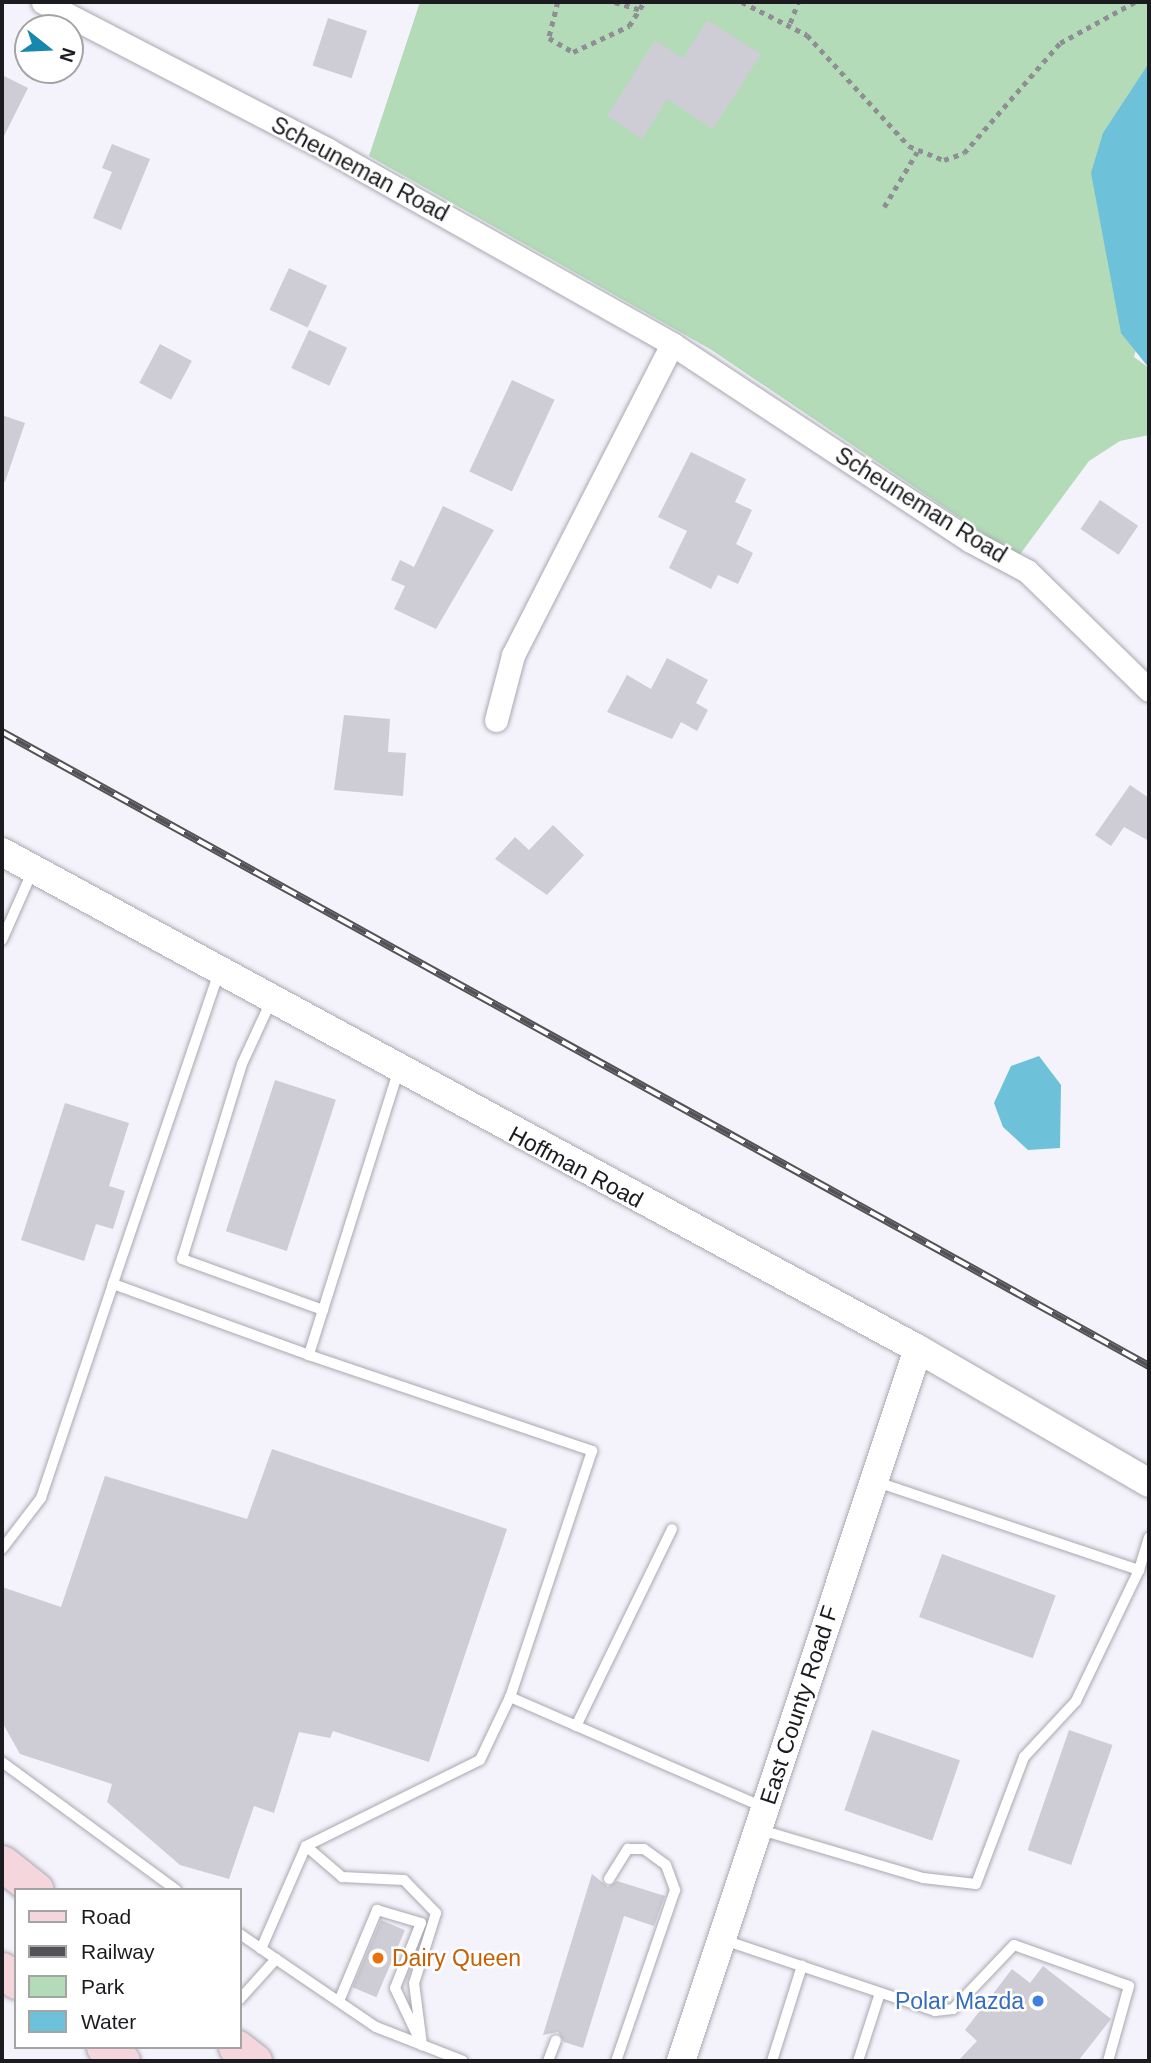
<!DOCTYPE html>
<style>
body{margin:0}
#map{position:relative;width:1151px;height:2063px;overflow:hidden;background:#f4f2fb;font-family:Arial,sans-serif}
div>[style]{position:absolute}
.green>*{inset:0;background:#b3dbb8}
.water>*{inset:0;background:#6dc1d9}
.building>*{inset:0;background:#ceccd5;transform-origin:0 0}
.path>*{height:4.5px;margin-top:-2.25px;transform-origin:0;background:repeating-linear-gradient(90deg,#8f8e94 0 5px,transparent 0 10px)}
.roads{filter:drop-shadow(0 0 2px #a9a8b0) drop-shadow(0 0 2px #a9a8b0)}
.service>*{height:10px;margin:-5px;padding:0 5px;transform-origin:5px;border-radius:5px;background:#fff}
.minor>*{height:23px;margin:-11.5px;padding:0 11.5px;transform-origin:11.5px;border-radius:11.5px;background:#fff}
.tertiary>*{height:28px;margin:-14px;padding:0 14px;transform-origin:14px;border-radius:14px;background:#fff}
.primary>*{height:35px;margin:-17.5px;padding:0 17.5px;transform-origin:17.5px;border-radius:17.5px;background:#f5d6dc}
.rail>*{height:8px;margin-top:-4px;transform-origin:0;background:repeating-linear-gradient(90deg,#fff 0 16px,#535257 0 32px);box-sizing:border-box;border-block:2px solid #535257}
.dots>*{width:19px;height:19px;translate:-50% -50%;box-sizing:border-box;border:4px solid #fff;border-radius:50%}
span{translate:-50% -50%;white-space:nowrap;text-align:center;line-height:1.15;-webkit-text-stroke:5px #fff;paint-order:stroke}
.street-label{font-size:23px;color:#1c1b1f}
.food-label{font-size:23px;color:#c56008}
.left{translate:0 -50%;text-align:left}
.shop-label{font-size:23px;color:#366cbe}
.right{translate:-100% -50%;text-align:right}
.frame{position:absolute;inset:0;border:4px solid #1c1b1f;pointer-events:none}
.legend{position:absolute;left:14px;top:1888px;width:228px;height:161px;box-sizing:border-box;background:#fff;border:2px solid #a4a4a5;margin:0;padding:9px 12px;list-style:none;font-size:21px;color:#1c1b1f}
.legend li{display:flex;align-items:center;gap:14px;height:35px}
.legend b{width:35px;border:2px solid #a4a4a5}
.north{position:absolute;left:14px;top:14px;width:70px;height:70px;box-sizing:border-box;background:#fff;border:2px solid #a4a4a5;border-radius:50%;rotate:108deg;font-size:19px;font-weight:700;line-height:28px;text-align:center;color:#1c1b1f}
.north::after{content:'';display:block;margin:auto;width:24px;height:32px;background:#1788ad;clip-path:polygon(50% 0,100% 100%,50% 72%,0 100%)}
</style>
<div id="map">
<div class="green">
<div style="clip-path:polygon(420px 2px,1149px 2px,1149px 302px,1134px 357px,1149px 368px,1149px 435px,1120px 441px,1089px 461px,1018px 557px,710px 349px,369px 156px)"></div>
</div>
<div class="water">
<div style="clip-path:polygon(1149px 63px,1149px 368px,1121px 333px,1091px 173px,1103px 133px)"></div>
<div style="clip-path:polygon(1039px 1056px,1061px 1085px,1060px 1148px,1028px 1150px,1003px 1127px,994px 1103px,1011px 1066px)"></div>
</div>
<div class="building">
<div style="left:328px;top:18px;width:41px;height:50px;rotate:18deg"></div>
<div style="clip-path:polygon(707px 20px,761px 54px,713px 129px,667px 99px,642px 139px,607px 116px,655px 40px,683px 58px)"></div>
<div style="clip-path:polygon(2px 75px,28px 88px,2px 140px)"></div>
<div style="clip-path:polygon(112px 144px,150px 159px,121px 230px,93px 218px,112px 172px,102px 168px)"></div>
<div style="left:289px;top:268px;width:42px;height:46px;rotate:25deg"></div>
<div style="left:309px;top:330px;width:42px;height:42px;rotate:25deg"></div>
<div style="left:160px;top:344px;width:36px;height:44px;rotate:28deg"></div>
<div style="left:512px;top:380px;width:47px;height:101px;rotate:25deg"></div>
<div style="clip-path:polygon(2px 415px,25px 423px,5px 482px,2px 481px)"></div>
<div style="clip-path:polygon(691px 452px,746px 479px,735px 502px,752px 510px,736px 544px,753px 553px,738px 584px,718px 575px,711px 589px,669px 568px,687px 531px,658px 517px)"></div>
<div style="left:1100px;top:500px;width:46px;height:35px;rotate:34deg"></div>
<div style="clip-path:polygon(443px 506px,494px 530px,436px 629px,394px 609px,405px 586px,391px 580px,400px 560px,414px 567px)"></div>
<div style="clip-path:polygon(667px 658px,708px 680px,696px 703px,708px 710px,697px 731px,681px 722px,672px 739px,607px 712px,627px 675px,651px 689px)"></div>
<div style="clip-path:polygon(344px 715px,390px 719px,388px 752px,406px 753px,403px 796px,334px 790px)"></div>
<div style="clip-path:polygon(1130px 785px,1149px 798px,1149px 841px,1124px 827px,1111px 846px,1095px 835px)"></div>
<div style="clip-path:polygon(553px 825px,584px 855px,547px 895px,495px 859px,515px 837px,529px 850px)"></div>
<div style="left:275px;top:1080px;width:64px;height:159px;rotate:18deg"></div>
<div style="clip-path:polygon(65px 1103px,129px 1123px,109px 1186px,125px 1191px,113px 1229px,96px 1224px,84px 1261px,21px 1240px)"></div>
<div style="clip-path:polygon(272px 1449px,507px 1529px,429px 1762px,333px 1731px,330px 1738px,299px 1732px,274px 1813px,254px 1806px,229px 1879px,180px 1865px,107px 1802px,112px 1784px,20px 1754px,2px 1722px,2px 1587px,61px 1607px,105px 1476px,247px 1519px)"></div>
<div style="left:942px;top:1554px;width:121px;height:67px;rotate:20deg"></div>
<div style="left:872px;top:1730px;width:93px;height:85px;rotate:19deg"></div>
<div style="left:1069px;top:1730px;width:46px;height:127px;rotate:19deg"></div>
<div style="clip-path:polygon(592px 1874px,608px 1887px,617px 1881px,665px 1896px,654px 1926px,624px 1916px,583px 2048px,564px 2042px,558px 2032px,543px 2035px)"></div>
<div style="left:381px;top:1920px;width:26px;height:73px;rotate:23deg"></div>
<div style="clip-path:polygon(1043px 1966px,1111px 2019px,1078px 2061px,958px 2061px,977px 2041px,965px 2030px,1012px 1969px,1030px 1983px)"></div>
</div>
<div class="path">
<div style="left:558px;top:2px;width:37px;rotate:104deg"></div>
<div style="left:549px;top:38px;width:28px;rotate:30deg"></div>
<div style="left:573px;top:52px;width:62px;rotate:-24.9deg"></div>
<div style="left:629px;top:26px;width:28px;rotate:-58deg"></div>
<div style="left:615px;top:2px;width:27px;rotate:17deg"></div>
<div style="left:742px;top:2px;width:73px;rotate:26.9deg"></div>
<div style="left:807px;top:35px;width:151px;rotate:47.4deg"></div>
<div style="left:909px;top:146px;width:38px;rotate:22deg"></div>
<div style="left:944px;top:160px;width:21px;rotate:-19deg"></div>
<div style="left:964px;top:153px;width:146px;rotate:-48.9deg"></div>
<div style="left:1060px;top:43px;width:85px;rotate:-28.7deg"></div>
<div style="left:790px;top:23px;width:22px;rotate:-69deg"></div>
<div style="left:884px;top:207px;width:64px;rotate:-59deg"></div>
</div>
<div class="roads">
<div class="service">
<div style="left:2px;top:940px;width:77px;rotate:-66.1deg"></div>
<div style="left:219px;top:972px;width:330px;rotate:108.8deg"></div>
<div style="left:113px;top:1284px;width:208px;rotate:19.9deg"></div>
<div style="left:271px;top:1001px;width:69px;rotate:114.7deg"></div>
<div style="left:242px;top:1064px;width:204px;rotate:107.1deg"></div>
<div style="left:182px;top:1259px;width:150px;rotate:19.9deg"></div>
<div style="left:398px;top:1072px;width:297px;rotate:107.5deg"></div>
<div style="left:309px;top:1355px;width:299px;rotate:18.7deg"></div>
<div style="left:592px;top:1451px;width:259px;rotate:108.4deg"></div>
<div style="left:510px;top:1697px;width:276px;rotate:23.5deg"></div>
<div style="left:874px;top:1481px;width:280px;rotate:18.6deg"></div>
<div style="left:1139px;top:1570px;width:34px;rotate:-73deg"></div>
<div style="left:2px;top:1549px;width:64px;rotate:-52.6deg"></div>
<div style="left:41px;top:1498px;width:226px;rotate:-71.4deg"></div>
<div style="left:576px;top:1726px;width:219px;rotate:-64deg"></div>
<div style="left:2px;top:1762px;width:216px;rotate:36.3deg"></div>
<div style="left:761px;top:1830px;width:169px;rotate:16.5deg"></div>
<div style="left:923px;top:1878px;width:53px;rotate:6.5deg"></div>
<div style="left:976px;top:1884px;width:136px;rotate:-69.3deg"></div>
<div style="left:1024px;top:1757px;width:76px;rotate:-47.1deg"></div>
<div style="left:1076px;top:1701px;width:145px;rotate:-64.3deg"></div>
<div style="left:306px;top:1846px;width:48px;rotate:40.7deg"></div>
<div style="left:342px;top:1877px;width:62px;rotate:2.8deg"></div>
<div style="left:404px;top:1880px;width:46px;rotate:45.9deg"></div>
<div style="left:436px;top:1913px;width:73px;rotate:107.4deg"></div>
<div style="left:414px;top:1983px;width:63px;rotate:82.6deg"></div>
<div style="left:609px;top:1879px;width:36px;rotate:-58deg"></div>
<div style="left:628px;top:1849px;width:16px"></div>
<div style="left:644px;top:1849px;width:27px;rotate:36deg"></div>
<div style="left:666px;top:1865px;width:27px;rotate:70deg"></div>
<div style="left:675px;top:1890px;width:181px;rotate:109deg"></div>
<div style="left:240px;top:1934px;width:44px;rotate:34.8deg"></div>
<div style="left:724px;top:1940px;width:223px;rotate:18.6deg"></div>
<div style="left:935px;top:2011px;width:18px;rotate:-6deg"></div>
<div style="left:953px;top:2009px;width:88px;rotate:-46.4deg"></div>
<div style="left:1014px;top:1945px;width:122px;rotate:19.6deg"></div>
<div style="left:1129px;top:1986px;width:78px;rotate:105.6deg"></div>
<div style="left:261px;top:1949px;width:112px;rotate:-66.4deg"></div>
<div style="left:306px;top:1846px;width:194px;rotate:-26.3deg"></div>
<div style="left:480px;top:1760px;width:70px;rotate:-64.5deg"></div>
<div style="left:240px;top:1999px;width:54px;rotate:-48deg"></div>
<div style="left:276px;top:1959px;width:121px;rotate:34.2deg"></div>
<div style="left:376px;top:2027px;width:93px;rotate:21.3deg"></div>
<div style="left:339px;top:2001px;width:99px;rotate:-67.3deg"></div>
<div style="left:377px;top:1910px;width:46px;rotate:16.5deg"></div>
<div style="left:421px;top:1923px;width:70px;rotate:111.8deg"></div>
<div style="left:395px;top:1988px;width:59px;rotate:64.7deg"></div>
<div style="left:548px;top:2061px;width:22px;rotate:-69deg"></div>
<div style="left:772px;top:2061px;width:100px;rotate:-72.5deg"></div>
<div style="left:858px;top:2061px;width:71px;rotate:-72.1deg"></div>
</div>
<div class="minor">
<div style="left:43px;top:2px;width:321px;rotate:27.4deg"></div>
<div style="left:328px;top:150px;width:395px;rotate:29.4deg"></div>
<div style="left:672px;top:344px;width:356px;rotate:33.4deg"></div>
<div style="left:969px;top:540px;width:66px;rotate:28.1deg"></div>
<div style="left:1027px;top:571px;width:170px;rotate:44.3deg"></div>
<div style="left:496px;top:720px;width:67px;rotate:-75.3deg"></div>
<div style="left:513px;top:655px;width:349px;rotate:-62.9deg"></div>
</div>
<div class="tertiary">
<div style="left:2px;top:852px;width:1042px;rotate:28.48deg"></div>
<div style="left:918px;top:1349px;width:267px;rotate:30.1deg"></div>
<div style="left:681px;top:2061px;width:750px;rotate:-71.59deg"></div>
</div>
<div class="primary">
<div style="left:2px;top:1863px;width:43px;rotate:38.5deg"></div>
<div style="left:2px;top:1970px;width:18px;rotate:38deg"></div>
<div style="left:104px;top:2047px;width:23px;rotate:38deg"></div>
<div style="left:236px;top:2047px;width:23px;rotate:38deg"></div>
</div>
</div>
<div class="rail">
<div style="left:2px;top:732px;width:1311px;rotate:28.93deg"></div>
</div>
<div class="dots">
<div style="left:378px;top:1958px;background:#e8710a"></div>
<div style="left:1038px;top:2001px;background:#3f7fe0"></div>
</div>
<div class="street-label">
<span style="left:360px;top:169px;rotate:28deg">Scheuneman Road</span>
<span style="left:921px;top:505px;rotate:32deg">Scheuneman Road</span>
<span style="left:576px;top:1167px;rotate:28deg">Hoffman Road</span>
<span style="left:799px;top:1705px;rotate:-72deg">East County Road F</span>
</div>
<div class="food-label">
<span class="left" style="left:392px;top:1958px">Dairy Queen</span>
</div>
<div class="shop-label">
<span class="right" style="left:1024px;top:2001px">Polar Mazda</span>
</div>
<div class="frame"></div>
<ul class="legend">
<li><b style="height:9px;background:#f5d6dc"></b>Road</li>
<li><b style="height:9px;background:#535257"></b>Railway</li>
<li><b style="height:19px;background:#b3dbb8"></b>Park</li>
<li><b style="height:19px;background:#6dc1d9"></b>Water</li>
</ul>
<div class="north">N</div>
</div>
